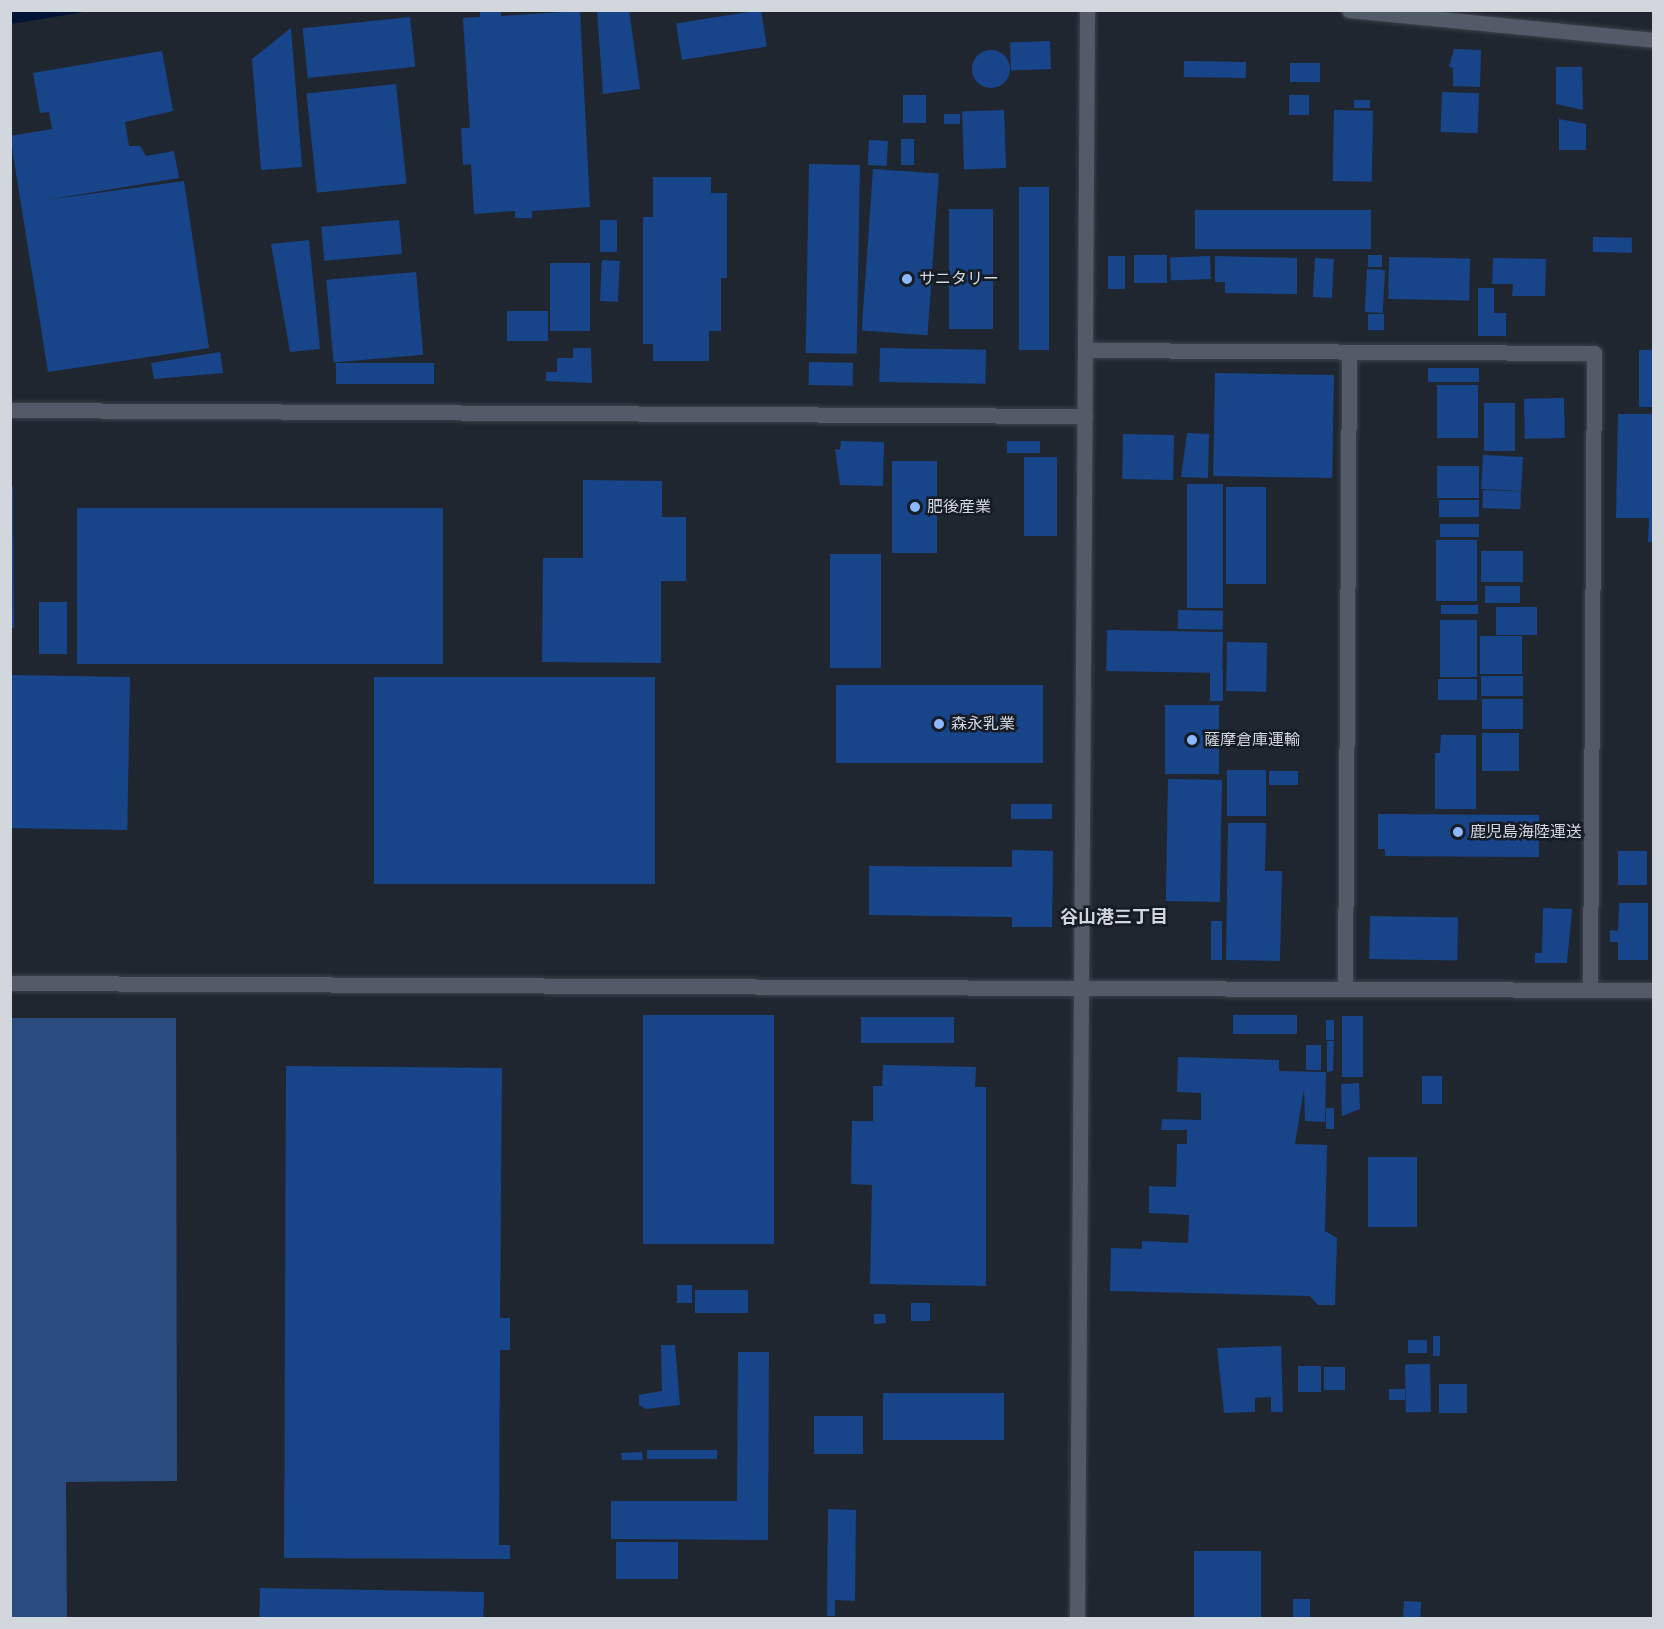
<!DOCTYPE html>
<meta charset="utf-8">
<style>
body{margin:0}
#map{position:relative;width:1664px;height:1629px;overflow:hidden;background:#1f2630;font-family:Rubik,"Noto Sans JP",sans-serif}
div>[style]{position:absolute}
.green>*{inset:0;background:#2a4b7d}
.water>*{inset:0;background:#011437}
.building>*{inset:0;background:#18458a;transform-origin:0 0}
.round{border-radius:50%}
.roads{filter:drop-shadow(0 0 2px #3d424b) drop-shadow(0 0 2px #3d424b)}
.minor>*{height:15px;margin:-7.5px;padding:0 7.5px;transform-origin:7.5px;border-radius:7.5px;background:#535b68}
.tertiary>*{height:15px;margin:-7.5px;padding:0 7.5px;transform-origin:7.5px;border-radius:7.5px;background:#535b68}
.dots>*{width:16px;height:16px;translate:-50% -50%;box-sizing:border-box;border:3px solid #151c26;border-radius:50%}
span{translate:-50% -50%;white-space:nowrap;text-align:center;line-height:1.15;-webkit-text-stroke:5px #151c26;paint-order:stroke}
.poi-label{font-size:16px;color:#d2d7de}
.left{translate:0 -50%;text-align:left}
.neighbourhood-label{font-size:18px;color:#d2d7de;font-weight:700}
.frame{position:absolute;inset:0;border:12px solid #d2d7de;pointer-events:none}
</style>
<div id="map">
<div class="green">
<div style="clip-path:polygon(11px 1018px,176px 1018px,177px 1481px,66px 1482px,67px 1618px,11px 1618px)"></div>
</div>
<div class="water">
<div style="clip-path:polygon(11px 10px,90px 10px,90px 11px,11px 24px)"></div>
</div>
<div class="building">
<div style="clip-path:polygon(480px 10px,501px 10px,501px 16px,580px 11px,590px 207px,532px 211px,532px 218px,515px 218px,515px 211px,474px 214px,471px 164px,463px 165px,461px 128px,470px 128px,463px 18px,480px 17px)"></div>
<div style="clip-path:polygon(597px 10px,629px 10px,640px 89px,603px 94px)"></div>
<div style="left:761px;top:10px;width:37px;height:86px;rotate:81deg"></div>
<div style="left:410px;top:17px;width:50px;height:108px;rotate:84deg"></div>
<div style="clip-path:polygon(291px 28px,302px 167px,261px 170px,252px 59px)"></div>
<div style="left:1050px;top:41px;width:28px;height:40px;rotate:88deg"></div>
<div style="clip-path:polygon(1454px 49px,1481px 50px,1480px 87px,1453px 86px,1453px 68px,1449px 67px)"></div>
<div class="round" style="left:972px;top:50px;width:38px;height:38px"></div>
<div style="clip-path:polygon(162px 51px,173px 111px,125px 122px,129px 146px,140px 146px,146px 156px,174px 151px,179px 178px,46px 200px,184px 181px,209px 348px,48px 372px,10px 136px,52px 129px,49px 112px,40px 113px,33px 73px)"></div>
<div style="left:1184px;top:61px;width:62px;height:16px;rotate:1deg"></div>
<div style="left:1290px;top:63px;width:30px;height:19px"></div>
<div style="clip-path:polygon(1556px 67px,1582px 67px,1583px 110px,1556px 104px)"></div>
<div style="left:396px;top:84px;width:100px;height:90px;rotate:84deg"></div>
<div style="left:1442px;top:92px;width:37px;height:40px;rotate:2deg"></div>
<div style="left:926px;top:95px;width:28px;height:23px;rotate:90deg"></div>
<div style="left:1309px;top:95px;width:20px;height:20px;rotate:90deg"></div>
<div style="left:1354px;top:100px;width:16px;height:8px"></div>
<div style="left:1004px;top:110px;width:58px;height:42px;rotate:88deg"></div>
<div style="left:1334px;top:110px;width:39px;height:71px;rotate:1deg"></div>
<div style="left:944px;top:114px;width:16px;height:10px"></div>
<div style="clip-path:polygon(1559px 119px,1586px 124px,1586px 150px,1559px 150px)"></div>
<div style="left:901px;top:139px;width:13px;height:26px"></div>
<div style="left:869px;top:140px;width:19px;height:25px;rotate:3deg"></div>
<div style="left:809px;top:164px;width:51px;height:189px;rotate:1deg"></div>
<div style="left:873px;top:169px;width:66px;height:162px;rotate:4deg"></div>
<div style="clip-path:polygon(653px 177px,711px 177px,711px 193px,727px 193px,727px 278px,721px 278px,721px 331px,709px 331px,709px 361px,653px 361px,653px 344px,643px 344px,643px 217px,653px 217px)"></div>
<div style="left:1019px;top:187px;width:30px;height:163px"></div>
<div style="left:993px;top:209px;width:120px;height:44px;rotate:90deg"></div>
<div style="left:1195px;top:210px;width:176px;height:39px"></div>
<div style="left:399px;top:220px;width:34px;height:78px;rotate:85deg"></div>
<div style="left:617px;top:220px;width:32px;height:17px;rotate:90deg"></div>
<div style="left:1593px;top:237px;width:39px;height:15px;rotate:1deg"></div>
<div style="clip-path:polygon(309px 240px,320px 349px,290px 352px,271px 244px)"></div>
<div style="left:1134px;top:255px;width:33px;height:28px"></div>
<div style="left:1382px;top:255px;width:12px;height:14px;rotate:90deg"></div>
<div style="left:1108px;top:256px;width:17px;height:33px"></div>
<div style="left:1210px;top:256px;width:23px;height:40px;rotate:88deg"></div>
<div style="clip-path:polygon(1215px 256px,1297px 258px,1297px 294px,1225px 293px,1225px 282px,1215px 282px)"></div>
<div style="left:1389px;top:257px;width:81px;height:42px;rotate:1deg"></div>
<div style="left:1315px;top:258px;width:19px;height:39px;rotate:3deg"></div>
<div style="clip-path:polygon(1493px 258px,1546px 259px,1545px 296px,1512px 296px,1513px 284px,1492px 284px)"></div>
<div style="left:602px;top:260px;width:18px;height:41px;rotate:3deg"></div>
<div style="left:550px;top:263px;width:40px;height:68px"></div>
<div style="left:1367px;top:269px;width:18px;height:43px;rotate:3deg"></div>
<div style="left:416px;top:272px;width:83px;height:90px;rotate:85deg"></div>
<div style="clip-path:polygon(1478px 288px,1494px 288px,1494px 313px,1506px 313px,1506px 336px,1478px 336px)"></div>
<div style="left:507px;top:311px;width:41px;height:30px"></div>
<div style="left:1368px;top:314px;width:16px;height:16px"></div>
<div style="clip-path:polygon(573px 348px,591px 348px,592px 383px,546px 381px,546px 372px,557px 372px,557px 358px,573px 358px)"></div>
<div style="left:880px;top:348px;width:106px;height:34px;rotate:1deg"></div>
<div style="left:1639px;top:350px;width:15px;height:57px"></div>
<div style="clip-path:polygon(220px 352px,223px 373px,154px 379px,151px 363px)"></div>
<div style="left:809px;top:362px;width:44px;height:23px;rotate:1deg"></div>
<div style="left:434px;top:363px;width:21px;height:98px;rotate:90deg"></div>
<div style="left:1428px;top:368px;width:51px;height:14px"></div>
<div style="left:1215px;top:373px;width:119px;height:103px;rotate:1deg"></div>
<div style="left:1437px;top:385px;width:41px;height:53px"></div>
<div style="left:1564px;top:398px;width:40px;height:40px;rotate:89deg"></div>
<div style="left:1515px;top:403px;width:48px;height:31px;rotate:90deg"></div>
<div style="clip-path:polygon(1618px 414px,1654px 414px,1654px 542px,1648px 542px,1649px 518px,1616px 518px)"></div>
<div style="clip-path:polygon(1187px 433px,1209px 434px,1208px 478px,1181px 477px)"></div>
<div style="left:1123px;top:434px;width:51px;height:45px;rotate:1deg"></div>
<div style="clip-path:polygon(841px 441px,884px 442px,883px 486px,840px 485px,835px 449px,840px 450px)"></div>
<div style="left:1007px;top:441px;width:33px;height:12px"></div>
<div style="left:1483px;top:455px;width:40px;height:34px;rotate:3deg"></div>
<div style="left:1024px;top:457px;width:33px;height:79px"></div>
<div style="left:892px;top:461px;width:45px;height:92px"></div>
<div style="left:1437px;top:466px;width:42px;height:32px"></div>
<div style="clip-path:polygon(583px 480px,662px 481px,662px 517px,686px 517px,686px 581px,661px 581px,661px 663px,542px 662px,543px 558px,583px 558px)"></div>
<div style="left:1187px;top:484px;width:36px;height:124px"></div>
<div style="clip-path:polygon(10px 486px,13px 486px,14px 628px,10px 628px)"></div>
<div style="left:1226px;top:487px;width:40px;height:97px"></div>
<div style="left:1483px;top:490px;width:38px;height:18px;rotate:2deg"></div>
<div style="left:1439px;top:500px;width:40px;height:17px"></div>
<div style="left:77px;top:508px;width:366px;height:156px"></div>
<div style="left:1440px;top:524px;width:39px;height:13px"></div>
<div style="left:1436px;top:540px;width:41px;height:61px"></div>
<div style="left:1481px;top:551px;width:42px;height:31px"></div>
<div style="left:830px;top:554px;width:51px;height:114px"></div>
<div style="left:1485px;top:586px;width:35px;height:17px"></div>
<div style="left:39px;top:602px;width:28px;height:52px"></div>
<div style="left:1441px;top:605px;width:37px;height:9px"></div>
<div style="left:1496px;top:607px;width:41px;height:28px"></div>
<div style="left:1178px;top:610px;width:45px;height:19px;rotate:1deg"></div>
<div style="left:1440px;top:620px;width:37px;height:57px"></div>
<div style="left:1107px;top:630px;width:116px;height:41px;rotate:1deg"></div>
<div style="left:1480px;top:636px;width:42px;height:38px"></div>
<div style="left:1227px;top:642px;width:40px;height:49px;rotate:1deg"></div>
<div style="left:1210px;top:670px;width:13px;height:31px"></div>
<div style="left:10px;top:675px;width:120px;height:153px;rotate:1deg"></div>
<div style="left:1481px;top:676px;width:42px;height:20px"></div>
<div style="left:655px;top:677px;width:207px;height:281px;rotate:90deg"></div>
<div style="left:1438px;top:679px;width:39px;height:21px"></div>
<div style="left:1043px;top:685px;width:78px;height:207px;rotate:90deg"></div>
<div style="left:1482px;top:699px;width:41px;height:30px"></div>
<div style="left:1165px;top:705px;width:54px;height:69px"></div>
<div style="left:1482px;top:733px;width:37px;height:38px"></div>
<div style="clip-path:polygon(1441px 735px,1476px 735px,1476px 809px,1435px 809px,1435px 753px,1440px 753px)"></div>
<div style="left:1227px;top:770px;width:39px;height:46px"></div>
<div style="left:1269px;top:771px;width:29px;height:14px"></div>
<div style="left:1168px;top:779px;width:54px;height:122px;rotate:1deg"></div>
<div style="left:1011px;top:804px;width:41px;height:15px"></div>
<div style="clip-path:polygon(1378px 814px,1539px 815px,1539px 857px,1385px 856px,1385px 849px,1378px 849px)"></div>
<div style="clip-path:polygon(1228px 823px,1266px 823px,1265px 871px,1282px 871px,1280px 961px,1226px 960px)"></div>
<div style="clip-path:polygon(1012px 850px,1053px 851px,1052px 927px,1012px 927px,1012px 917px,869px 915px,869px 866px,1012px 867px)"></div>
<div style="left:1618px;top:851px;width:29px;height:34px"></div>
<div style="clip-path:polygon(1619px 903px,1648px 903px,1648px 960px,1618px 960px,1618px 942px,1610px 942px,1610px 930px,1618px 931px)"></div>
<div style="clip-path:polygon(1543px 908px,1572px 909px,1567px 963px,1535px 963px,1535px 953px,1542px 953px)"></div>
<div style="left:1370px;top:916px;width:88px;height:43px;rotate:1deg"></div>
<div style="left:1211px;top:921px;width:11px;height:39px"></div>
<div style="left:643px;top:1015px;width:131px;height:229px"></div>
<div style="left:1297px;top:1015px;width:19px;height:64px;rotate:90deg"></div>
<div style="left:1342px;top:1016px;width:21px;height:61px"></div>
<div style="left:861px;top:1017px;width:93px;height:26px"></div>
<div style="left:1326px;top:1020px;width:8px;height:20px"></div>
<div style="clip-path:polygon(1327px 1041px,1334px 1041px,1333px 1071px,1327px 1072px)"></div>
<div style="left:1306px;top:1045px;width:15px;height:25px"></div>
<div style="clip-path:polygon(1178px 1057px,1279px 1060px,1279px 1071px,1326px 1072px,1325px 1122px,1305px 1121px,1304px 1089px,1295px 1144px,1327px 1145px,1325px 1231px,1337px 1238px,1335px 1305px,1318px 1305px,1310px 1296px,1110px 1291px,1111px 1248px,1142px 1249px,1142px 1241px,1188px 1243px,1189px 1215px,1149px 1213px,1149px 1186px,1176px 1187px,1177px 1144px,1187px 1144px,1187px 1130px,1161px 1130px,1162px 1119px,1201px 1120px,1201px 1093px,1177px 1092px)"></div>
<div style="clip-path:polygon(883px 1065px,976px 1067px,975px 1087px,986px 1087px,986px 1286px,870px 1284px,872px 1185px,851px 1184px,852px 1121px,873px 1121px,873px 1086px,882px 1086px)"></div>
<div style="clip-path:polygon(286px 1066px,502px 1068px,500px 1318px,510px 1318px,510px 1350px,500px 1350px,499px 1545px,510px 1545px,510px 1559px,284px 1558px)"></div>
<div style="left:1422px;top:1076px;width:20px;height:28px"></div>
<div style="clip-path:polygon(1359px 1083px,1360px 1109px,1342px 1116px,1341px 1084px)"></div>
<div style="left:1326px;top:1108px;width:8px;height:21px"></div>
<div style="left:1368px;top:1157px;width:49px;height:70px"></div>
<div style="left:677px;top:1285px;width:15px;height:18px"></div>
<div style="left:695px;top:1290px;width:53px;height:23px"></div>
<div style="left:911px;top:1303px;width:19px;height:18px"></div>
<div style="clip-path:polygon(874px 1314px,885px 1314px,886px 1323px,874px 1324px)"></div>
<div style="left:1433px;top:1336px;width:7px;height:20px"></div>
<div style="left:1408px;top:1340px;width:19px;height:13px"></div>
<div style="clip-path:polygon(661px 1345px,675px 1345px,680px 1405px,646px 1409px,639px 1405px,639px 1395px,662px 1391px)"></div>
<div style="clip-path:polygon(1281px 1346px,1283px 1412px,1271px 1412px,1271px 1397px,1255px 1398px,1255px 1412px,1224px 1413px,1217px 1348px)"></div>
<div style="clip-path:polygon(738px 1352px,769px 1352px,768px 1540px,611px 1539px,611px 1501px,737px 1501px)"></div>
<div style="left:1430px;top:1364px;width:48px;height:25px;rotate:89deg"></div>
<div style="left:1298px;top:1366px;width:23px;height:26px"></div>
<div style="left:1345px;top:1367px;width:23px;height:21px;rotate:90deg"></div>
<div style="left:1439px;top:1384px;width:28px;height:29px"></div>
<div style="left:1405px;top:1389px;width:11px;height:16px;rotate:90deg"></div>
<div style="left:883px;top:1393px;width:121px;height:47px"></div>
<div style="left:863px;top:1416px;width:38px;height:49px;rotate:90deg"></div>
<div style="left:717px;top:1450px;width:9px;height:70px;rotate:90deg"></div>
<div style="clip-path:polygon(642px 1452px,643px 1460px,622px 1460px,621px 1453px)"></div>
<div style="clip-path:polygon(828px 1509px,856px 1510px,855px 1601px,835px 1600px,835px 1616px,827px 1616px)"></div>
<div style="left:616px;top:1542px;width:62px;height:37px"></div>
<div style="left:1194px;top:1551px;width:67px;height:67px"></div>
<div style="left:260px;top:1588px;width:224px;height:30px;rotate:1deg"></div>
<div style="left:1293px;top:1599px;width:17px;height:19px"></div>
<div style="left:1404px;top:1601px;width:17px;height:17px;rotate:3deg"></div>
</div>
<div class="roads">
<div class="minor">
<div style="left:1085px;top:350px;width:509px;rotate:0.34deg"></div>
<div style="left:1594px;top:353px;width:637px;rotate:90.36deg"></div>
<div style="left:10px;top:410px;width:1075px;rotate:0.32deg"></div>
<div style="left:10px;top:983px;width:1071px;rotate:0.27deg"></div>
<div style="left:1081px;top:988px;width:630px;rotate:90.36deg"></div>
<div style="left:1345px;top:989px;width:637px;rotate:-89.64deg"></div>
</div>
<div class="tertiary">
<div style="left:1087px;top:10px;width:978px;rotate:90.35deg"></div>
<div style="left:1081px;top:988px;width:573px;rotate:0.2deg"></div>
<div style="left:1349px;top:10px;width:306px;rotate:5.6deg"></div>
</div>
</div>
<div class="dots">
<div style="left:907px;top:279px;background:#8db9fc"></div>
<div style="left:915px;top:507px;background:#8db9fc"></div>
<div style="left:939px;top:724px;background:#8db9fc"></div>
<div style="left:1192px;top:740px;background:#8db9fc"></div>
<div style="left:1458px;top:832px;background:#8db9fc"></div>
</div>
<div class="poi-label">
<span class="left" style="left:919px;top:279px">サニタリー</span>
<span class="left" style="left:927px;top:507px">肥後産業</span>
<span class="left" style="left:951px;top:724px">森永乳業</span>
<span class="left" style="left:1204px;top:740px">薩摩倉庫運輸</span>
<span class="left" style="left:1470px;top:832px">鹿児島海陸運送</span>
</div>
<div class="neighbourhood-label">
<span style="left:1114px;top:917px">谷山港三丁目</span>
</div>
<div class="frame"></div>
</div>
